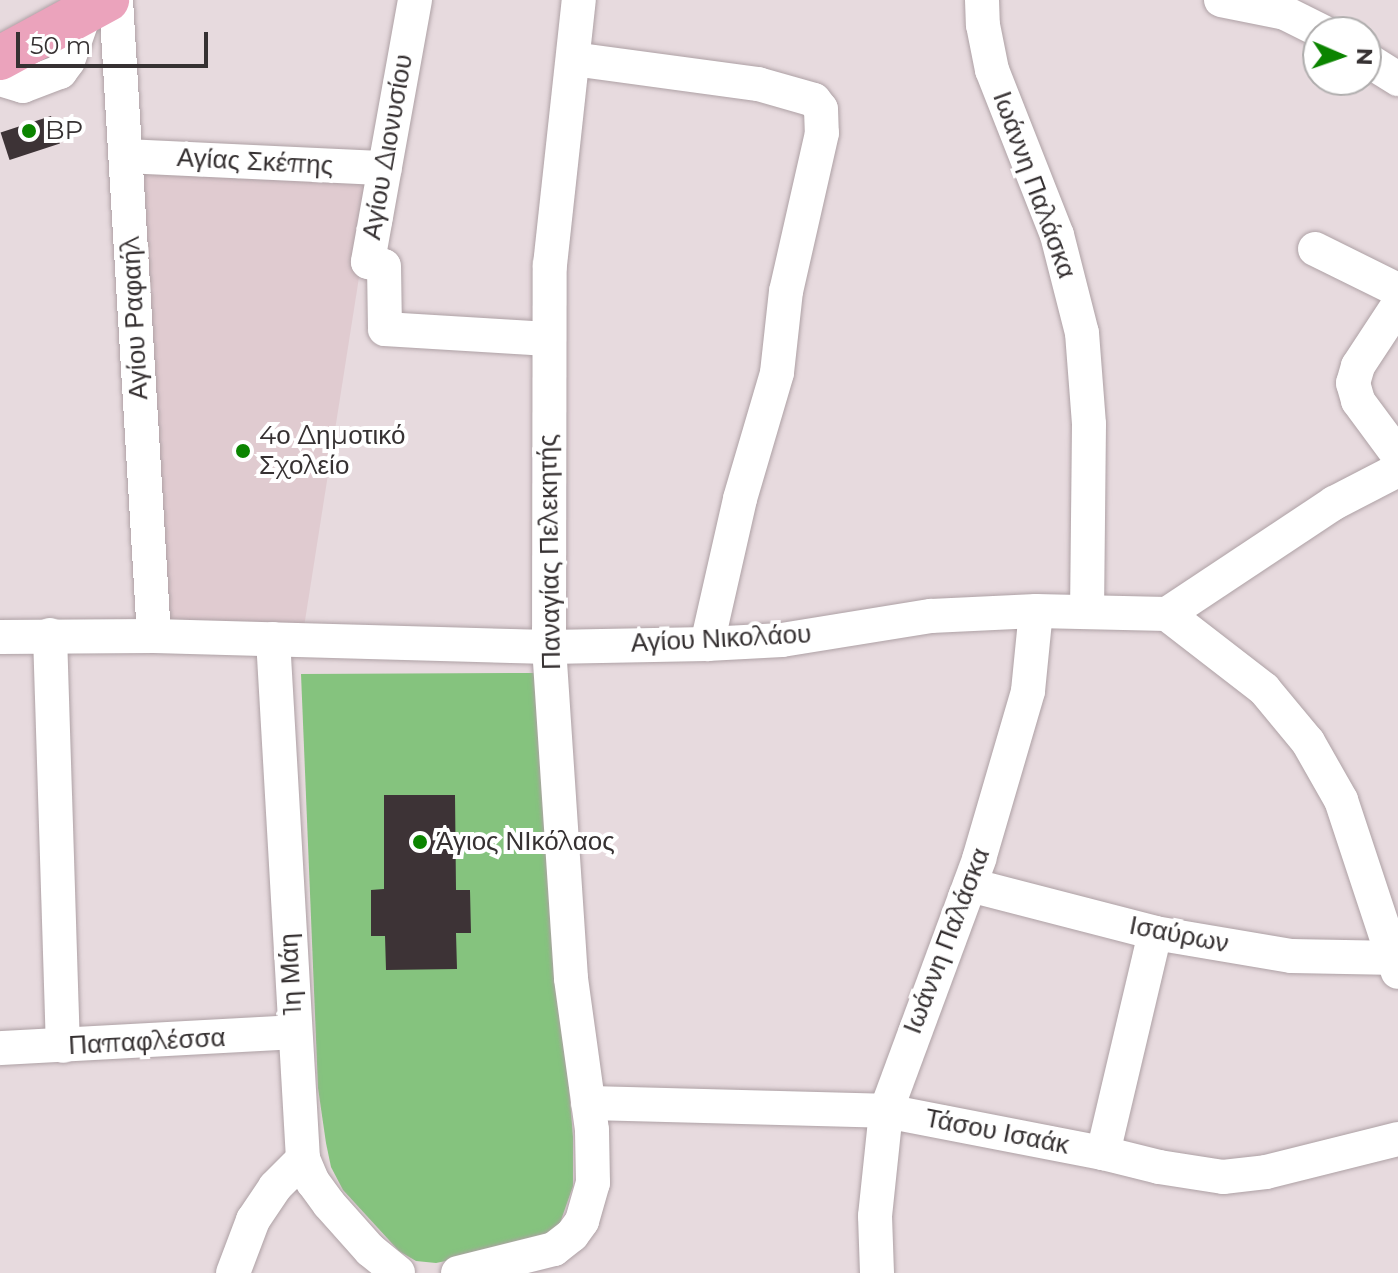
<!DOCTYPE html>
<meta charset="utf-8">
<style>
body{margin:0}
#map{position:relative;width:1398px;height:1273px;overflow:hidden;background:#e7dade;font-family:Montserrat,sans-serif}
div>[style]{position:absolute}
.built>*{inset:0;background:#e0cbd0}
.green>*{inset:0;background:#85c37e}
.building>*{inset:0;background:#3d3336;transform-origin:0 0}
.roads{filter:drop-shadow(0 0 2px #aea1a5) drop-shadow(0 0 2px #aea1a5)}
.minor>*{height:34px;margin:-17px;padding:0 17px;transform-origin:17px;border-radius:17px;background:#fff}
.major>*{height:44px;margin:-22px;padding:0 22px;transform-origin:22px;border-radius:22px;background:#eba3bc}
.dots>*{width:22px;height:22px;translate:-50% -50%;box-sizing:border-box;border:4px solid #fff;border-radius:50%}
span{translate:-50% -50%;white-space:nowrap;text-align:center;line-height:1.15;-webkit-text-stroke:8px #fff;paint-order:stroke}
.poi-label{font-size:26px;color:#363132}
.left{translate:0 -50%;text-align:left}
.street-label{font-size:26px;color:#363132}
.north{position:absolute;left:1302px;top:16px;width:80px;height:80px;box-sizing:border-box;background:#fff;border:2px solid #afadad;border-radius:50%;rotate:92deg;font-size:22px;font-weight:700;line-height:32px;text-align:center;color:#363132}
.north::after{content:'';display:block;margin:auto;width:28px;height:36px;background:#0b8400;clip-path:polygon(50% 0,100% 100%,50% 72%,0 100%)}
.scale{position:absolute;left:16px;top:32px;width:192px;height:36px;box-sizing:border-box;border:4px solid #363132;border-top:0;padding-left:10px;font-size:24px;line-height:28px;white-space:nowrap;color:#363132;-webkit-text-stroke:6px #fff;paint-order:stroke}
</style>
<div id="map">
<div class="built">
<div style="clip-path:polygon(141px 171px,374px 182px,304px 627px,165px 624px)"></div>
</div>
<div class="green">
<div style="clip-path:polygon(536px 673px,573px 1137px,573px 1186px,559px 1226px,543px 1241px,436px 1263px,416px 1261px,399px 1251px,343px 1190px,331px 1167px,326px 1143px,318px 1088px,301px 674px)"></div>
</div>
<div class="building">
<div style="left:51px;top:116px;width:29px;height:53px;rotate:72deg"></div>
<div style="clip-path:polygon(384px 795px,455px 795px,456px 890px,470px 890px,471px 933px,456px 933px,457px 969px,386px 970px,385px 936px,371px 936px,371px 890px,384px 889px)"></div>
</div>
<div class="roads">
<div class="minor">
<div style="left:116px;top:0;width:637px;rotate:86.58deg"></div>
<div style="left:415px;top:0;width:266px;rotate:100.2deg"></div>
<div style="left:368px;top:262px;width:16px;rotate:14deg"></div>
<div style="left:384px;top:266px;width:63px;rotate:89.1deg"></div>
<div style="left:385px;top:329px;width:163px;rotate:3.5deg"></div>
<div style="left:982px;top:0;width:25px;rotate:88deg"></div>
<div style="left:983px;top:25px;width:46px;rotate:78.7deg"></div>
<div style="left:992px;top:70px;width:177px;rotate:68.5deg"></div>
<div style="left:1057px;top:235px;width:101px;rotate:75.7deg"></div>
<div style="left:1082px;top:333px;width:91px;rotate:85.6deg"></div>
<div style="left:1089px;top:424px;width:187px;rotate:90.6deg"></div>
<div style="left:1221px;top:0;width:65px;rotate:11.5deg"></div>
<div style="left:1285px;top:13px;width:42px;rotate:26.6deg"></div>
<div style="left:573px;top:59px;width:187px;rotate:7.7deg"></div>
<div style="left:758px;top:84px;width:58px;rotate:15.9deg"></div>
<div style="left:814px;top:100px;width:11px;rotate:52deg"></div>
<div style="left:821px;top:109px;width:24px;rotate:88deg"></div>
<div style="left:822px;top:133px;width:162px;rotate:102.8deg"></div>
<div style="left:786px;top:291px;width:82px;rotate:96.3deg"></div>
<div style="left:777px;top:373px;width:131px;rotate:106.4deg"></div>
<div style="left:740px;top:499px;width:149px;rotate:102.8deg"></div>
<div style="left:1366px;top:59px;width:38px;rotate:32deg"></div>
<div style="left:0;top:79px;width:24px;rotate:17deg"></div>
<div style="left:23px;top:86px;width:40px;rotate:-21deg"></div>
<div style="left:60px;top:72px;width:14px;rotate:-54deg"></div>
<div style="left:68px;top:61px;width:52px;rotate:-70.9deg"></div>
<div style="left:126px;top:156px;width:259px;rotate:2.7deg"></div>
<div style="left:1315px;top:249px;width:90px;rotate:26.3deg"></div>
<div style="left:1396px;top:289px;width:4px;rotate:63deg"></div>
<div style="left:1398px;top:305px;width:73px;rotate:123.3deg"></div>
<div style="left:1358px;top:366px;width:18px;rotate:106deg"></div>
<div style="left:1353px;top:383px;width:19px;rotate:74deg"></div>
<div style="left:1358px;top:401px;width:67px;rotate:53.5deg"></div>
<div style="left:1167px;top:614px;width:123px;rotate:37.7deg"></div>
<div style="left:1264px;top:689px;width:69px;rotate:50.3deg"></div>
<div style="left:1308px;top:742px;width:67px;rotate:60.4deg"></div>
<div style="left:1341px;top:800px;width:181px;rotate:71.7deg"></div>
<div style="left:50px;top:635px;width:411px;rotate:88.2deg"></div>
<div style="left:0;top:637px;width:154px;rotate:-0.4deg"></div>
<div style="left:154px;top:636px;width:395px;rotate:1.6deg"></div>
<div style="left:549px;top:647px;width:158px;rotate:-1.1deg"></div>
<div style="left:707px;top:644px;width:75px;rotate:-3.1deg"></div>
<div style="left:782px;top:640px;width:151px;rotate:-9.2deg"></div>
<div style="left:931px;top:616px;width:105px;rotate:-2.7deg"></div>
<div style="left:1036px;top:611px;width:131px;rotate:1.3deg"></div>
<div style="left:1167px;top:614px;width:201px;rotate:-33.6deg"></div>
<div style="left:1334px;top:503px;width:72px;rotate:-27.3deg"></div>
<div style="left:273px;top:639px;width:521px;rotate:86.7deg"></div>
<div style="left:303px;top:1159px;width:25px;rotate:67deg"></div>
<div style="left:313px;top:1182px;width:27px;rotate:54deg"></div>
<div style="left:329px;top:1204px;width:62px;rotate:48.3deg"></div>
<div style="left:370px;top:1250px;width:36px;rotate:39deg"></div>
<div style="left:970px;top:885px;width:191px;rotate:14.5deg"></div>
<div style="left:1155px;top:933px;width:138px;rotate:9.6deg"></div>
<div style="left:1291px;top:956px;width:107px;rotate:1.1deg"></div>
<div style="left:0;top:1048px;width:294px;rotate:-3.1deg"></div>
<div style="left:588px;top:1103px;width:298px;rotate:1.5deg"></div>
<div style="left:886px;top:1111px;width:221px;rotate:11deg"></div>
<div style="left:1103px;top:1153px;width:58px;rotate:14deg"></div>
<div style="left:1159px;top:1167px;width:65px;rotate:8.9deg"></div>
<div style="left:1223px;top:1177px;width:43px;rotate:-6.6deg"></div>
<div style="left:1266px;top:1172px;width:136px;rotate:-14deg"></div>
<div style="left:1103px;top:1153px;width:226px;rotate:-76.7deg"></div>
<div style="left:233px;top:1273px;width:57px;rotate:-69.3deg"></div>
<div style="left:253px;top:1220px;width:40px;rotate:-56deg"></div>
<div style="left:275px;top:1187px;width:40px;rotate:-45deg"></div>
<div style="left:458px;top:1273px;width:99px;rotate:-14deg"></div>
<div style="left:554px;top:1249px;width:23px;rotate:-38deg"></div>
<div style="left:572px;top:1235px;width:17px;rotate:-54deg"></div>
<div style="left:582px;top:1221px;width:40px;rotate:-74deg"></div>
<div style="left:593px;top:1183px;width:53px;rotate:-91.1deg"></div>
<div style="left:592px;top:1130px;width:153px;rotate:-97.9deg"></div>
<div style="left:571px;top:978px;width:332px;rotate:-93.8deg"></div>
<div style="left:549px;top:647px;width:382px;rotate:-89.9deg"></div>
<div style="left:550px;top:265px;width:267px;rotate:-83.8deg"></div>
<div style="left:877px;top:1273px;width:57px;rotate:-92deg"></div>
<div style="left:875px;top:1216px;width:106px;rotate:-84deg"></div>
<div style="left:886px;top:1111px;width:269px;rotate:-69.7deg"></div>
<div style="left:979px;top:859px;width:175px;rotate:-73.7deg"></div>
<div style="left:1028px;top:691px;width:80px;rotate:-84.3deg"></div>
</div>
<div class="major">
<div style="left:0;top:58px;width:122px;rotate:-28.5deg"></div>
</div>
</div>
<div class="dots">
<div style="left:29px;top:131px;background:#0b8400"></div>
<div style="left:243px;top:451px;background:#0b8400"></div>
<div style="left:420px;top:842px;background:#0b8400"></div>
</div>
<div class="poi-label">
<span class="left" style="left:45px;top:131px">BP</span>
<span class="left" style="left:259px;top:451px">4ο Δημοτικό<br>Σχολείο</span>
<span class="left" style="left:436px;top:842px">Άγιος ΝΙκόλαος</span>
</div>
<div class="street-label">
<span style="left:388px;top:147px;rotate:-80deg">Αγίου Διονυσίου</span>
<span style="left:255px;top:162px;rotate:3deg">Αγίας Σκέπης</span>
<span style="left:1034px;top:185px;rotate:70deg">Ιωάννη Παλάσκα</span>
<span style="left:135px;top:318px;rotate:-93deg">Αγίου Ραφαήλ</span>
<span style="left:550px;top:552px;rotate:-91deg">Παναγίας Πελεκητής</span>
<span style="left:721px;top:639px;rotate:-3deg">Αγίου Νικολάου</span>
<span style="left:1179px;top:935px;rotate:11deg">Ισαύρων</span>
<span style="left:947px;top:941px;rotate:-69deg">Ιωάννη Παλάσκα</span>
<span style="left:291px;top:974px;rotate:-93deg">1η Μάη</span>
<span style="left:147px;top:1042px;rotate:-3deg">Παπαφλέσσα</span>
<span style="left:997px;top:1132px;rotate:11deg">Τάσου Ισαάκ</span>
</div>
<div class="north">N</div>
<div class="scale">50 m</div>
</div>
